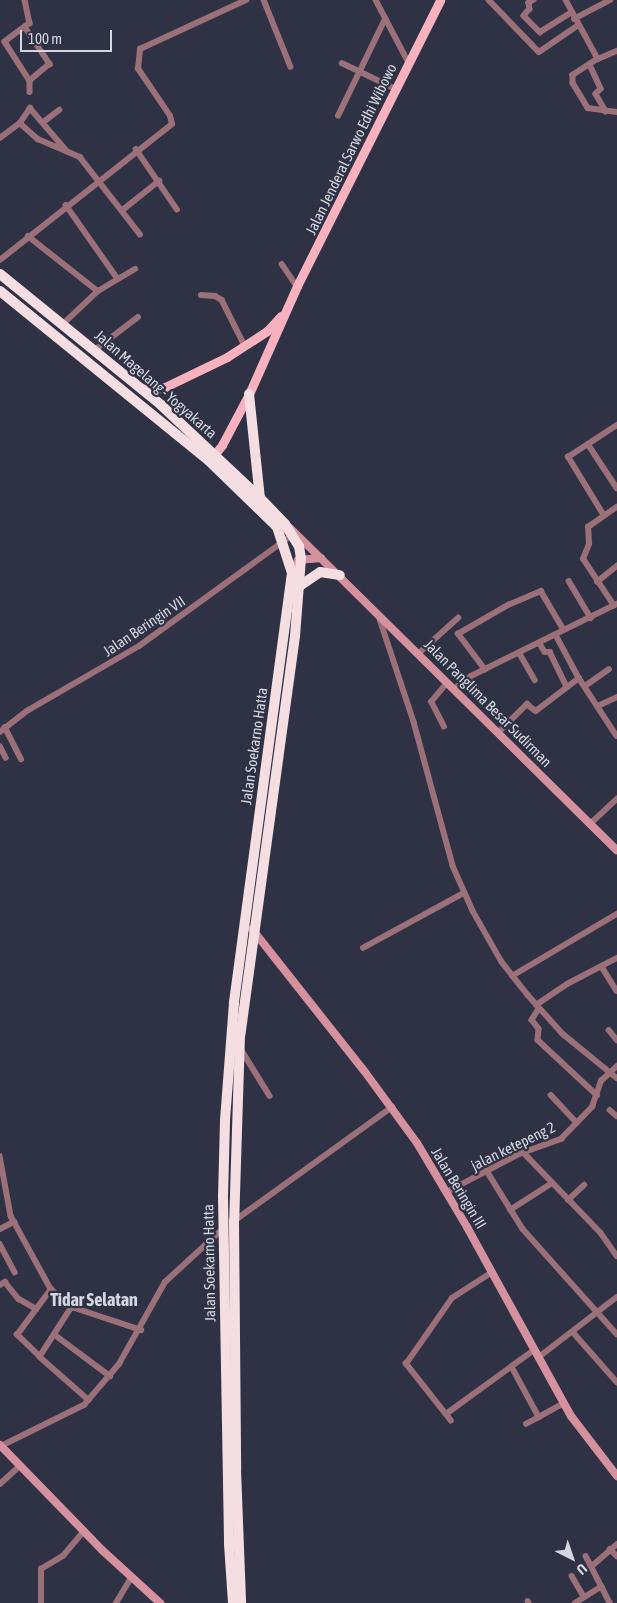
<!DOCTYPE html>
<style>
body{margin:0}
#map{position:relative;width:617px;height:1603px;overflow:hidden;background:#2f3244;font-family:"Asap Condensed",sans-serif}
div>[style]{position:absolute}
.street>*{height:5.5px;margin:-2.75px;padding:0 2.75px;transform-origin:2.75px;border-radius:2.75px;background:#9b7078}
.secondary>*{height:8px;margin:-4px;padding:0 4px;transform-origin:4px;border-radius:4px;background:#d6919f}
.primary>*{height:9px;margin:-4.5px;padding:0 4.5px;transform-origin:4.5px;border-radius:4.5px;background:#f8b1bf}
.highway>*{height:10px;margin:-5px;padding:0 5px;transform-origin:5px;border-radius:5px;background:#f4dee2}
span{translate:-50% -50%;white-space:nowrap;text-align:center;line-height:1.15;-webkit-text-stroke:4.5px #2f3244;paint-order:stroke}
.street-label{font-size:15px;color:#d4d7e2}
.quarter-label{font-size:18px;color:#d4d7e2;font-weight:700}
.north{position:absolute;left:547px;top:1533px;width:50px;height:50px;-webkit-text-stroke:4px #2f3244;paint-order:stroke;rotate:139deg;font-size:14px;font-weight:700;line-height:20px;text-align:center;color:#d4d7e2}
.north::after{content:'';display:block;margin:auto;width:18px;height:22px;background:#d4d7e2;clip-path:polygon(50% 0,100% 100%,50% 72%,0 100%)}
.scale{position:absolute;left:20px;top:30px;width:92px;height:22px;box-sizing:border-box;border:2px solid #d4d7e2;border-top:0;padding-left:6px;font-size:15px;line-height:18px;white-space:nowrap;color:#d4d7e2;-webkit-text-stroke:4px #2f3244;paint-order:stroke}
</style>
<div id="map">
<div class="street">
<div style="left:25px;top:0;width:24px;rotate:78deg"></div>
<div style="left:30px;top:23px;width:31px;rotate:143deg"></div>
<div style="left:5px;top:42px;width:46px;rotate:57.3deg"></div>
<div style="left:30px;top:81px;width:11px;rotate:90deg"></div>
<div style="left:264px;top:0;width:72px;rotate:68.1deg"></div>
<div style="left:376px;top:0;width:71px;rotate:62.4deg"></div>
<div style="left:489px;top:0;width:72px;rotate:46.1deg"></div>
<div style="left:539px;top:52px;width:46px;rotate:-34.4deg"></div>
<div style="left:534px;top:0;width:6px;rotate:149deg"></div>
<div style="left:529px;top:3px;width:6px;rotate:81deg"></div>
<div style="left:530px;top:9px;width:9px;rotate:131deg"></div>
<div style="left:524px;top:16px;width:23px;rotate:45deg"></div>
<div style="left:540px;top:32px;width:36px;rotate:-32deg"></div>
<div style="left:566px;top:0;width:67px;rotate:61.5deg"></div>
<div style="left:598px;top:59px;width:21px;rotate:-23deg"></div>
<div style="left:574px;top:19px;width:41px;rotate:-27.8deg"></div>
<div style="left:25px;top:27px;width:45px;rotate:56deg"></div>
<div style="left:50px;top:64px;width:26px;rotate:140deg"></div>
<div style="left:598px;top:59px;width:30px;rotate:147deg"></div>
<div style="left:573px;top:75px;width:8px;rotate:90deg"></div>
<div style="left:573px;top:83px;width:29px;rotate:59deg"></div>
<div style="left:588px;top:108px;width:29px;rotate:8deg"></div>
<div style="left:342px;top:63px;width:60px;rotate:25.7deg"></div>
<div style="left:590px;top:65px;width:26px;rotate:65deg"></div>
<div style="left:601px;top:89px;width:7px;rotate:135deg"></div>
<div style="left:596px;top:94px;width:20px;rotate:60deg"></div>
<div style="left:338px;top:116px;width:108px;rotate:-64.1deg"></div>
<div style="left:45px;top:121px;width:18px;rotate:-38deg"></div>
<div style="left:20px;top:123px;width:24px;rotate:42deg"></div>
<div style="left:38px;top:139px;width:46px;rotate:23.2deg"></div>
<div style="left:80px;top:157px;width:98px;rotate:52.1deg"></div>
<div style="left:0;top:138px;width:25px;rotate:-37deg"></div>
<div style="left:20px;top:123px;width:18px;rotate:-56deg"></div>
<div style="left:30px;top:108px;width:57px;rotate:49.3deg"></div>
<div style="left:136px;top:149px;width:73px;rotate:55.7deg"></div>
<div style="left:66px;top:205px;width:90px;rotate:54.9deg"></div>
<div style="left:124px;top:209px;width:45px;rotate:-38.7deg"></div>
<div style="left:28px;top:236px;width:89px;rotate:38.2deg"></div>
<div style="left:0;top:260px;width:219px;rotate:-38.3deg"></div>
<div style="left:172px;top:124px;width:8px;rotate:-104deg"></div>
<div style="left:170px;top:116px;width:57px;rotate:-124.2deg"></div>
<div style="left:138px;top:69px;width:20px;rotate:-84deg"></div>
<div style="left:140px;top:49px;width:117px;rotate:-24.8deg"></div>
<div style="left:282px;top:264px;width:27px;rotate:56deg"></div>
<div style="left:201px;top:295px;width:14px;rotate:4deg"></div>
<div style="left:215px;top:296px;width:8px;rotate:30deg"></div>
<div style="left:222px;top:300px;width:51px;rotate:63.4deg"></div>
<div style="left:63px;top:324px;width:48px;rotate:-43.3deg"></div>
<div style="left:98px;top:291px;width:43px;rotate:-30.7deg"></div>
<div style="left:95px;top:350px;width:54px;rotate:-37.5deg"></div>
<div style="left:588px;top:444px;width:53px;rotate:56.6deg"></div>
<div style="left:604px;top:516px;width:69px;rotate:-121.4deg"></div>
<div style="left:568px;top:457px;width:59px;rotate:-33.1deg"></div>
<div style="left:569px;top:581px;width:43px;rotate:59.3deg"></div>
<div style="left:597px;top:582px;width:26px;rotate:-39deg"></div>
<div style="left:614px;top:606px;width:56px;rotate:-123.4deg"></div>
<div style="left:583px;top:559px;width:16px;rotate:-68deg"></div>
<div style="left:589px;top:544px;width:17px;rotate:-93deg"></div>
<div style="left:588px;top:527px;width:35px;rotate:-35deg"></div>
<div style="left:379px;top:616px;width:112px;rotate:71.7deg"></div>
<div style="left:414px;top:722px;width:149px;rotate:74.8deg"></div>
<div style="left:453px;top:866px;width:49px;rotate:66deg"></div>
<div style="left:473px;top:911px;width:59px;rotate:60.4deg"></div>
<div style="left:502px;top:962px;width:42px;rotate:51.8deg"></div>
<div style="left:528px;top:995px;width:52px;rotate:48.1deg"></div>
<div style="left:563px;top:1034px;width:70px;rotate:39.2deg"></div>
<div style="left:556px;top:635px;width:49px;rotate:61.9deg"></div>
<div style="left:579px;top:678px;width:69px;rotate:56.8deg"></div>
<div style="left:540px;top:644px;width:9px;rotate:58deg"></div>
<div style="left:545px;top:652px;width:5px"></div>
<div style="left:550px;top:652px;width:39px;rotate:64deg"></div>
<div style="left:418px;top:654px;width:54px;rotate:-42deg"></div>
<div style="left:520px;top:654px;width:30px;rotate:60deg"></div>
<div style="left:485px;top:670px;width:45px;rotate:-126.9deg"></div>
<div style="left:458px;top:634px;width:58px;rotate:-30.1deg"></div>
<div style="left:508px;top:605px;width:36px;rotate:-23deg"></div>
<div style="left:541px;top:591px;width:45px;rotate:59.5deg"></div>
<div style="left:585px;top:686px;width:29px;rotate:-35deg"></div>
<div style="left:454px;top:689px;width:21px;rotate:-37deg"></div>
<div style="left:471px;top:676px;width:163px;rotate:-26.3deg"></div>
<div style="left:598px;top:706px;width:21px;rotate:-25deg"></div>
<div style="left:5px;top:727px;width:36px;rotate:63deg"></div>
<div style="left:444px;top:727px;width:28px;rotate:-117deg"></div>
<div style="left:431px;top:702px;width:25px;rotate:-50deg"></div>
<div style="left:0;top:732px;width:34px;rotate:-38deg"></div>
<div style="left:27px;top:711px;width:129px;rotate:-30.1deg"></div>
<div style="left:139px;top:646px;width:191px;rotate:-35.9deg"></div>
<div style="left:498px;top:733px;width:41px;rotate:-45deg"></div>
<div style="left:527px;top:704px;width:11px;rotate:38deg"></div>
<div style="left:536px;top:711px;width:54px;rotate:-37.5deg"></div>
<div style="left:0;top:746px;width:13px;rotate:63deg"></div>
<div style="left:590px;top:824px;width:37px;rotate:-43deg"></div>
<div style="left:363px;top:948px;width:115px;rotate:-28.6deg"></div>
<div style="left:602px;top:967px;width:28px;rotate:58deg"></div>
<div style="left:512px;top:976px;width:122px;rotate:-30.6deg"></div>
<div style="left:536px;top:1005px;width:37px;rotate:-34deg"></div>
<div style="left:567px;top:984px;width:56px;rotate:-27.5deg"></div>
<div style="left:539px;top:1009px;width:13px;rotate:122deg"></div>
<div style="left:532px;top:1020px;width:11px;rotate:52deg"></div>
<div style="left:539px;top:1029px;width:11px;rotate:95deg"></div>
<div style="left:538px;top:1040px;width:81px;rotate:43deg"></div>
<div style="left:609px;top:1030px;width:13px;rotate:51deg"></div>
<div style="left:241px;top:1049px;width:55px;rotate:58.3deg"></div>
<div style="left:551px;top:1095px;width:38px;rotate:47deg"></div>
<div style="left:610px;top:1110px;width:9px;rotate:41deg"></div>
<div style="left:524px;top:1153px;width:111px;rotate:46.1deg"></div>
<div style="left:601px;top:1233px;width:28px;rotate:55deg"></div>
<div style="left:0;top:1156px;width:61px;rotate:79.6deg"></div>
<div style="left:11px;top:1216px;width:83px;rotate:61.3deg"></div>
<div style="left:51px;top:1289px;width:28px;rotate:41deg"></div>
<div style="left:72px;top:1307px;width:73px;rotate:18.4deg"></div>
<div style="left:487px;top:1171px;width:68px;rotate:58.2deg"></div>
<div style="left:523px;top:1229px;width:141px;rotate:48.2deg"></div>
<div style="left:447px;top:1192px;width:81px;rotate:-27.8deg"></div>
<div style="left:519px;top:1154px;width:45px;rotate:-19.7deg"></div>
<div style="left:561px;top:1139px;width:45px;rotate:-45.9deg"></div>
<div style="left:592px;top:1107px;width:28px;rotate:-71deg"></div>
<div style="left:601px;top:1081px;width:22px;rotate:-43deg"></div>
<div style="left:568px;top:1200px;width:22px;rotate:-43deg"></div>
<div style="left:510px;top:1210px;width:50px;rotate:-32.7deg"></div>
<div style="left:234px;top:1221px;width:195px;rotate:-35.8deg"></div>
<div style="left:0;top:1229px;width:16px;rotate:-27deg"></div>
<div style="left:0;top:1244px;width:32px;rotate:62deg"></div>
<div style="left:0;top:1285px;width:6px;rotate:-31deg"></div>
<div style="left:5px;top:1282px;width:22px;rotate:51deg"></div>
<div style="left:19px;top:1299px;width:20px;rotate:30deg"></div>
<div style="left:72px;top:1307px;width:59px;rotate:122.6deg"></div>
<div style="left:40px;top:1357px;width:65px;rotate:41.3deg"></div>
<div style="left:573px;top:1332px;width:67px;rotate:48.7deg"></div>
<div style="left:55px;top:1335px;width:69px;rotate:36.7deg"></div>
<div style="left:40px;top:1357px;width:32px;rotate:-136deg"></div>
<div style="left:17px;top:1335px;width:57px;rotate:-53.5deg"></div>
<div style="left:539px;top:1357px;width:98px;rotate:-37.6deg"></div>
<div style="left:512px;top:1367px;width:57px;rotate:61.6deg"></div>
<div style="left:539px;top:1417px;width:29px;rotate:-29deg"></div>
<div style="left:446px;top:1414px;width:109px;rotate:-36deg"></div>
<div style="left:451px;top:1421px;width:73px;rotate:-128.3deg"></div>
<div style="left:406px;top:1364px;width:80px;rotate:-55.1deg"></div>
<div style="left:452px;top:1298px;width:46px;rotate:-32.7deg"></div>
<div style="left:526px;top:1424px;width:15px;rotate:-28deg"></div>
<div style="left:1px;top:1446px;width:93px;rotate:-26.3deg"></div>
<div style="left:84px;top:1405px;width:54px;rotate:-49.5deg"></div>
<div style="left:119px;top:1364px;width:94px;rotate:-60.7deg"></div>
<div style="left:165px;top:1282px;width:80px;rotate:-42.5deg"></div>
<div style="left:0;top:1484px;width:27px;rotate:-42deg"></div>
<div style="left:610px;top:1549px;width:10px;rotate:45deg"></div>
<div style="left:586px;top:1556px;width:53px;rotate:62.9deg"></div>
<div style="left:592px;top:1566px;width:33px;rotate:-41deg"></div>
<div style="left:572px;top:1576px;width:24px;rotate:60deg"></div>
<div style="left:528px;top:1601px;width:2px;rotate:63deg"></div>
<div style="left:41px;top:1603px;width:34px;rotate:-90deg"></div>
<div style="left:41px;top:1569px;width:26px;rotate:-31deg"></div>
<div style="left:63px;top:1556px;width:33px;rotate:-50deg"></div>
<div style="left:116px;top:1603px;width:29px;rotate:-59deg"></div>
<div style="left:575px;top:1603px;width:31px;rotate:-32deg"></div>
</div>
<div class="secondary">
<div style="left:290px;top:528px;width:459px;rotate:44.6deg"></div>
<div style="left:292px;top:573px;width:14px;rotate:-65deg"></div>
<div style="left:298px;top:560px;width:23px;rotate:-5deg"></div>
<div style="left:252px;top:929px;width:182px;rotate:51.7deg"></div>
<div style="left:365px;top:1072px;width:88px;rotate:53.8deg"></div>
<div style="left:417px;top:1143px;width:98px;rotate:59.2deg"></div>
<div style="left:467px;top:1227px;width:216px;rotate:61.2deg"></div>
<div style="left:571px;top:1416px;width:76px;rotate:52.5deg"></div>
<div style="left:0;top:1445px;width:146px;rotate:45.8deg"></div>
<div style="left:102px;top:1550px;width:79px;rotate:42.4deg"></div>
</div>
<div class="primary">
<div style="left:142px;top:388px;width:10px;rotate:17deg"></div>
<div style="left:152px;top:391px;width:14px;rotate:-17deg"></div>
<div style="left:165px;top:387px;width:69px;rotate:-25.8deg"></div>
<div style="left:227px;top:357px;width:48px;rotate:-33deg"></div>
<div style="left:267px;top:331px;width:21px;rotate:-47deg"></div>
<div style="left:210px;top:460px;width:19px;rotate:-51deg"></div>
<div style="left:222px;top:445px;width:58px;rotate:-62.1deg"></div>
<div style="left:249px;top:394px;width:118px;rotate:-66deg"></div>
<div style="left:297px;top:286px;width:320px;rotate:-63.4deg"></div>
</div>
<div class="highway">
<div style="left:0;top:274px;width:208px;rotate:39.1deg"></div>
<div style="left:161px;top:405px;width:136px;rotate:43.2deg"></div>
<div style="left:260px;top:498px;width:36px;rotate:46deg"></div>
<div style="left:285px;top:524px;width:26px;rotate:58deg"></div>
<div style="left:299px;top:546px;width:12px;rotate:81deg"></div>
<div style="left:301px;top:558px;width:78px;rotate:94.4deg"></div>
<div style="left:295px;top:636px;width:403px;rotate:97.8deg"></div>
<div style="left:240px;top:1035px;width:186px;rotate:91.8deg"></div>
<div style="left:234px;top:1221px;width:249px;rotate:89.5deg"></div>
<div style="left:236px;top:1470px;width:133px;rotate:87.8deg"></div>
<div style="left:0;top:291px;width:269px;rotate:39.1deg"></div>
<div style="left:209px;top:461px;width:95px;rotate:44.1deg"></div>
<div style="left:277px;top:527px;width:48px;rotate:71.9deg"></div>
<div style="left:292px;top:573px;width:434px;rotate:97.7deg"></div>
<div style="left:234px;top:1003px;width:118px;rotate:94.4deg"></div>
<div style="left:225px;top:1121px;width:75px;rotate:91.5deg"></div>
<div style="left:223px;top:1196px;width:348px;rotate:89deg"></div>
<div style="left:229px;top:1544px;width:59px;rotate:86.1deg"></div>
<div style="left:249px;top:394px;width:105px;rotate:84deg"></div>
<div style="left:301px;top:585px;width:23px;rotate:-34deg"></div>
<div style="left:320px;top:572px;width:20px;rotate:9deg"></div>
</div>
<div class="street-label">
<span style="left:351px;top:149px;rotate:-64deg">Jalan Jenderal Sarwo Edhi Wibowo</span>
<span style="left:156px;top:384px;rotate:41deg">Jalan Magelang - Yogyakarta</span>
<span style="left:144px;top:626px;rotate:-34deg">Jalan Beringin VII</span>
<span style="left:488px;top:703px;rotate:45deg">Jalan Panglima Besar Sudirman</span>
<span style="left:254px;top:746px;rotate:-82deg">Jalan Soekarno Hatta</span>
<span style="left:513px;top:1146px;rotate:-26deg">jalan ketepeng 2</span>
<span style="left:459px;top:1188px;rotate:59deg">Jalan Beringin III</span>
<span style="left:209px;top:1263px;rotate:-91deg">Jalan Soekarno Hatta</span>
</div>
<div class="quarter-label">
<span style="left:94px;top:1300px">Tidar Selatan</span>
</div>
<div class="north">U</div>
<div class="scale">100 m</div>
</div>
